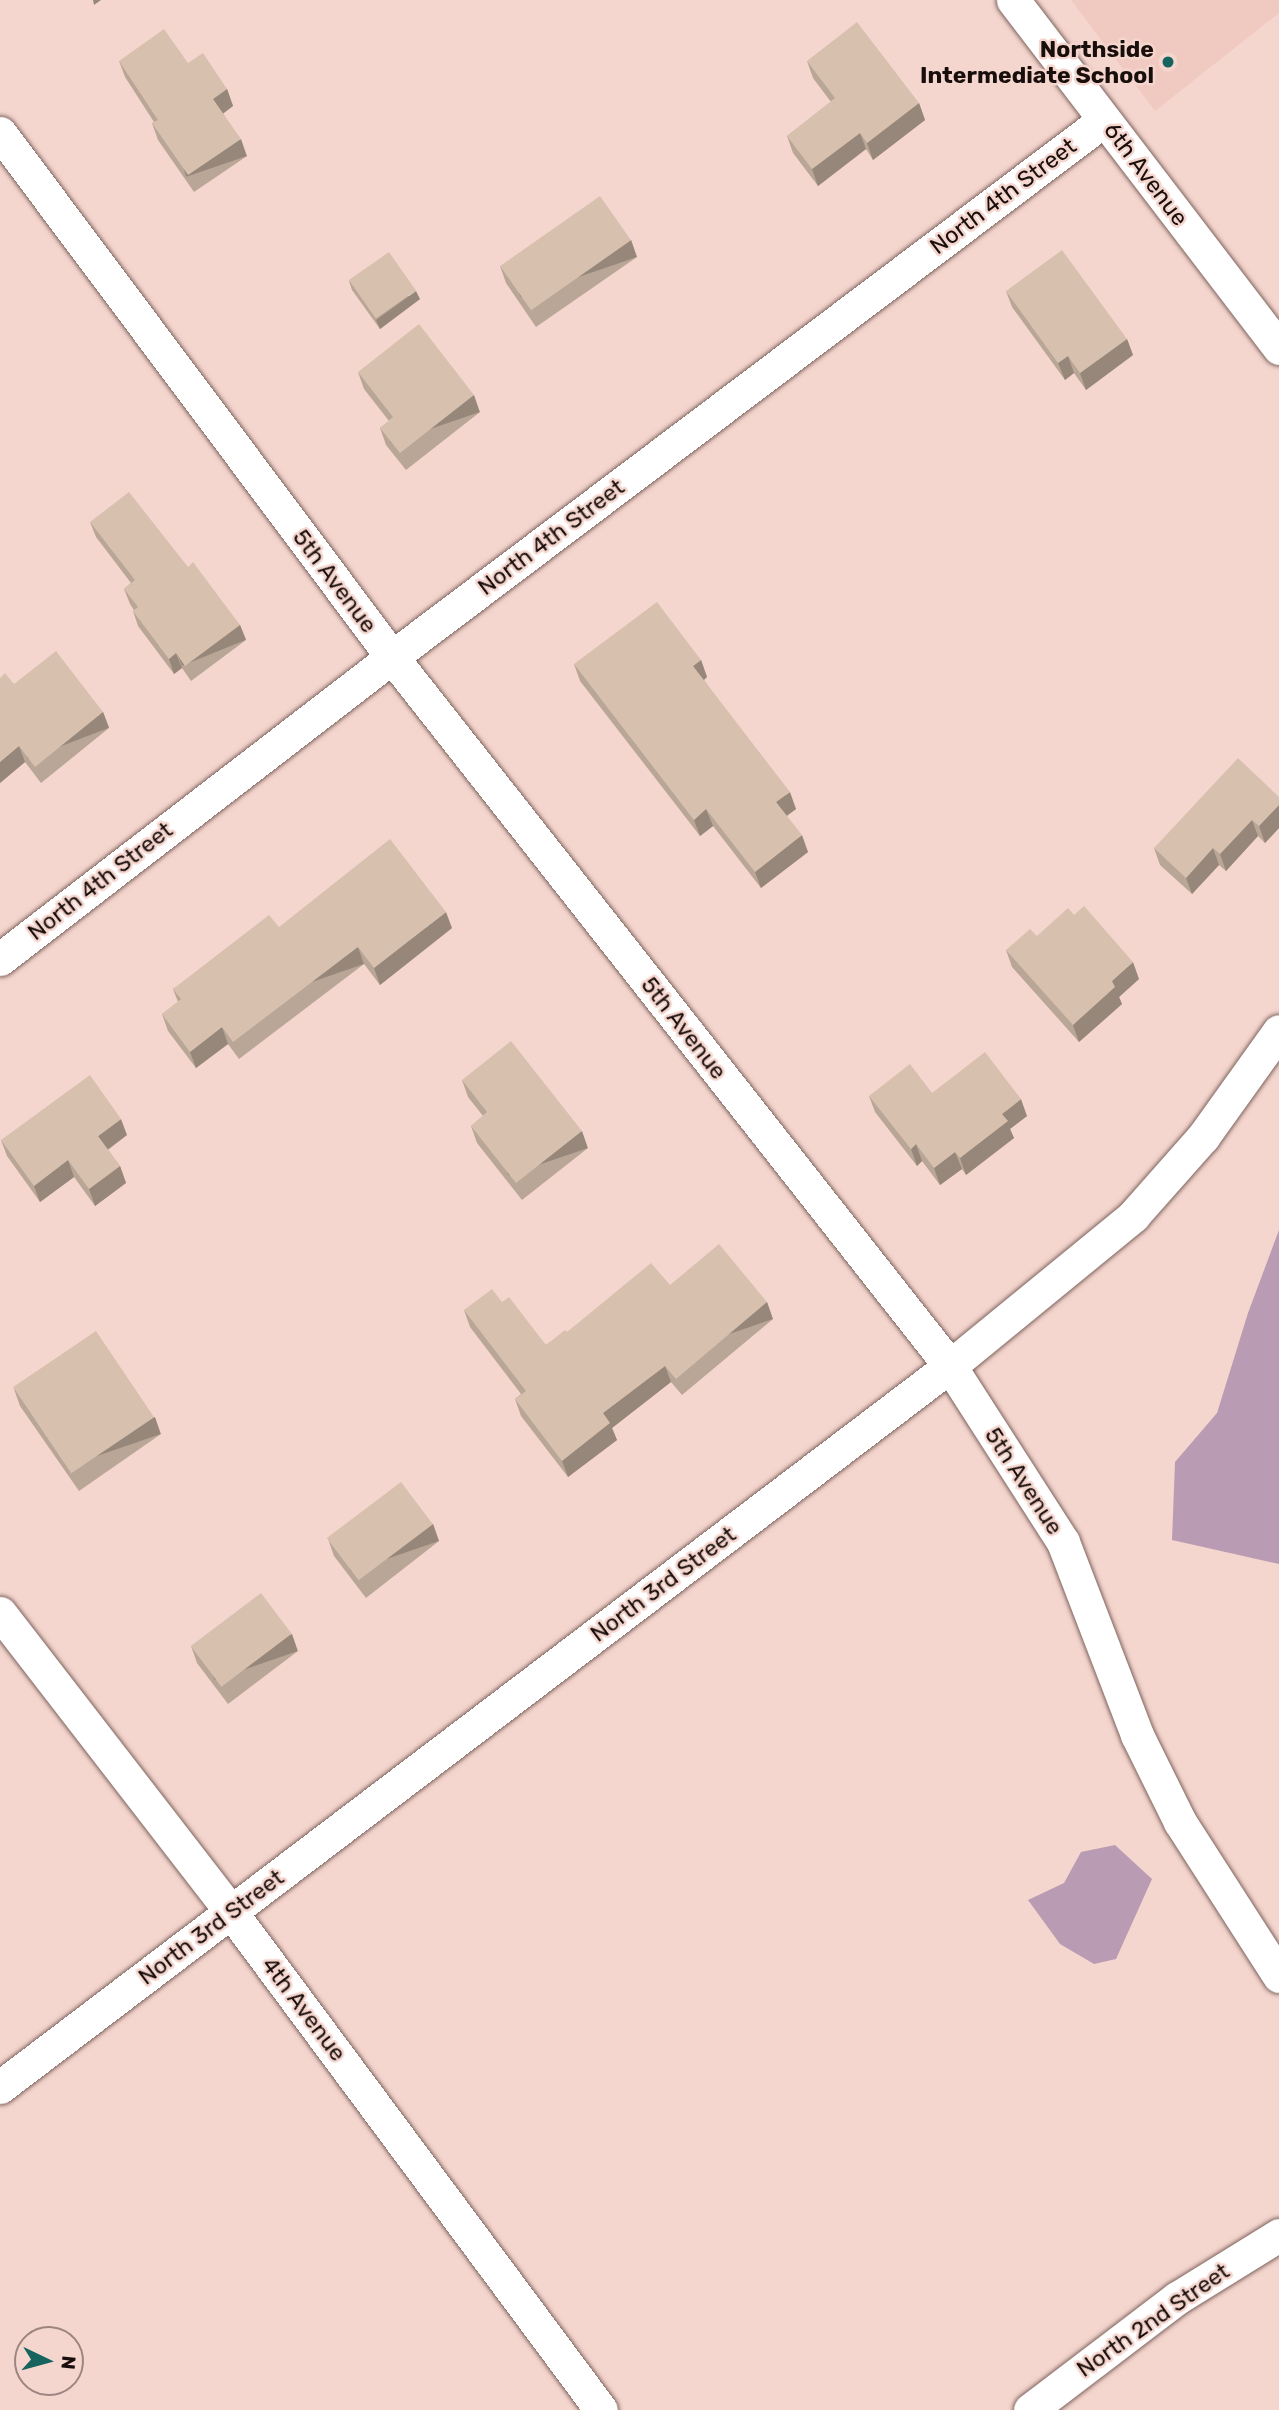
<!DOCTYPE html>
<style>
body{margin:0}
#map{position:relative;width:1279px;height:2410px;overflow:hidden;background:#f5d6cf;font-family:Rubik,sans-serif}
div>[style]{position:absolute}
.built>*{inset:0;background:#f0c9c0}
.water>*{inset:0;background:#b99bb4}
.roads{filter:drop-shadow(0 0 2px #7d635c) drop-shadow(0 0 2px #7d635c)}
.street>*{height:33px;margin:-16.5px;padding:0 16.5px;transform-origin:16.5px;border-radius:16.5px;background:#fff}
.wall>*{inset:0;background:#b9a696}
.shaded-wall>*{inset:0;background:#96877a;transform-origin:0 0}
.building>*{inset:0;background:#d7c1ae;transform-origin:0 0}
.dots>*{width:19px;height:19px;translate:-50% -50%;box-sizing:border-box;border:4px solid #f5d6cf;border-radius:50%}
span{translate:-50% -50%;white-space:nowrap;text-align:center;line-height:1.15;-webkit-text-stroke:5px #f5d6cf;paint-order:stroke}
.poi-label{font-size:23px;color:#180e0b;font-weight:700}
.right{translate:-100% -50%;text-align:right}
.street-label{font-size:23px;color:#180e0b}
.north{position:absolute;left:14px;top:2326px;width:70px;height:70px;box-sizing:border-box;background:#f5d6cf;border:2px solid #9d8681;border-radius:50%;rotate:95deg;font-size:19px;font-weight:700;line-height:28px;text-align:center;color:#180e0b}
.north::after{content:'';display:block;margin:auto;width:24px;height:32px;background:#17645f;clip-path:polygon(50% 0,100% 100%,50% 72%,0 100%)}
</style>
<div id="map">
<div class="built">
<div style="clip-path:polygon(1071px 0,1279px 0,1279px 13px,1155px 111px)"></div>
</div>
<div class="water">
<div style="clip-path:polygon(1279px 1230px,1279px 1564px,1172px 1540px,1175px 1462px,1217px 1413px,1248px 1313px)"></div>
<div style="clip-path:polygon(1115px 1845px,1152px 1879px,1116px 1959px,1094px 1964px,1060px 1944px,1028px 1900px,1064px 1883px,1081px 1852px)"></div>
</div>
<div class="roads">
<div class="street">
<div style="left:1013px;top:0;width:438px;rotate:52.6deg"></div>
<div style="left:0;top:133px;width:654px;rotate:53.2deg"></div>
<div style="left:392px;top:657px;width:902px;rotate:51.8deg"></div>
<div style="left:950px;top:1366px;width:209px;rotate:57.3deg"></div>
<div style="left:1063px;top:1542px;width:207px;rotate:69deg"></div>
<div style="left:1137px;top:1735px;width:97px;rotate:63.7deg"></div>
<div style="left:1180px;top:1822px;width:183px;rotate:57.3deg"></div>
<div style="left:0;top:959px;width:495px;rotate:-37.6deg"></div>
<div style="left:392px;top:657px;width:892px;rotate:-37.02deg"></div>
<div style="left:0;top:1613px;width:378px;rotate:52.3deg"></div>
<div style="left:231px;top:1912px;width:620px;rotate:53.39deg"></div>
<div style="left:0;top:2087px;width:1193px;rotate:-37.2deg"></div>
<div style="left:950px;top:1366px;width:237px;rotate:-39.3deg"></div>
<div style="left:1133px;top:1216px;width:106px;rotate:-48.5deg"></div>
<div style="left:1203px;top:1137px;width:130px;rotate:-54.4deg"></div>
<div style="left:1030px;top:2410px;width:185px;rotate:-37.3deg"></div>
<div style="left:1177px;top:2298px;width:120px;rotate:-31.7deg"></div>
</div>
</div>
<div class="wall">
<div style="clip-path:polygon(119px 61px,227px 89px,233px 106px,223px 113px,247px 156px,194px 192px,158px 140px,152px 123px,154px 122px,125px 77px)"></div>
<div style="clip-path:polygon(807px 61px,919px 103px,925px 120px,873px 160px,866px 149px,818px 186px,793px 153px,787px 136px,831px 102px,813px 78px)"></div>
<div style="clip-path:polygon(631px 240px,637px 257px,536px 327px,506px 283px,500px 266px)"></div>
<div style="clip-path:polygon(349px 281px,420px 299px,380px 329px,352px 290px)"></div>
<div style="clip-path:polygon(1006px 291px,1127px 339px,1133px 355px,1086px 390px,1074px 373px,1065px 380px,1012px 307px)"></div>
<div style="clip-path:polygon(358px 372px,480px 412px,406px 470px,386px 445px,380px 428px,389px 421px,364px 389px)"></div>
<div style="clip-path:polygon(90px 522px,188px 567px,240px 625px,246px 640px,191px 681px,182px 668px,174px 674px,138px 626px,133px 611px,134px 610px,130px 604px,124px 589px,131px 583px,96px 537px)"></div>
<div style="clip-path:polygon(701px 660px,707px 677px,704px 680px,796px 809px,787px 816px,808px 852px,761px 888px,713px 826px,700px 836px,580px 681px,574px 664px)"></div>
<div style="clip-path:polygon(0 678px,14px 684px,103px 712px,109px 728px,41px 783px,25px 762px,0 783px)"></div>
<div style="clip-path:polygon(1279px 797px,1279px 828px,1265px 843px,1258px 836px,1226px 871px,1219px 865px,1192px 894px,1160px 865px,1154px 848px)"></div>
<div style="clip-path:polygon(1074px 915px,1139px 979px,1119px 997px,1122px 1004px,1079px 1042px,1012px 967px,1006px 950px,1037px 936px)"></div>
<div style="clip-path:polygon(279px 927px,452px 928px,380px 985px,364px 964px,239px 1059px,228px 1044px,196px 1068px,168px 1031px,162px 1014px,178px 1002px,173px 989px)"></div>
<div style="clip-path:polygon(462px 1080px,588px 1148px,522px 1200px,477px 1143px,471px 1126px,483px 1116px,468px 1097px)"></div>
<div style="clip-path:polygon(932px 1093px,1027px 1116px,1010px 1129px,1014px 1138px,966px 1175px,962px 1169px,940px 1185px,922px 1161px,917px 1166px,875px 1112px,869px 1096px)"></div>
<div style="clip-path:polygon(127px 1135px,108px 1150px,120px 1166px,126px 1183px,95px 1206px,74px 1177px,40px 1202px,7px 1156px,1px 1140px)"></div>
<div style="clip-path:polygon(670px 1285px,767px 1302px,773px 1319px,682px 1395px,671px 1382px,612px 1428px,617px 1440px,568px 1477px,521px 1416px,515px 1399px,521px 1394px,470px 1327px,464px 1310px,502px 1302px,546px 1345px,567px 1332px)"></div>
<div style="clip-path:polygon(14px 1389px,161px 1434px,79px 1491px,20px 1406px)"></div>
<div style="clip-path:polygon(433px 1524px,439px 1541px,366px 1598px,334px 1556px,328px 1539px)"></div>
<div style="clip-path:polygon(191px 1646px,298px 1651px,228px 1704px,197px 1663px)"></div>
</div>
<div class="shaded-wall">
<div style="clip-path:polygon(93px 0,101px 0,94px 5px)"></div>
<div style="clip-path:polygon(227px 89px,233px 106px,220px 116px,213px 99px)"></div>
<div style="clip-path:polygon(919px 103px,925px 120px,873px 160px,867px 143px)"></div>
<div style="clip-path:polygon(860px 133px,866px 149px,818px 186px,812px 169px)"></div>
<div style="left:241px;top:139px;width:18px;height:64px;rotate:71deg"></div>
<div style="left:631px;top:240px;width:18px;height:123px;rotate:71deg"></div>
<div style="clip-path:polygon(416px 291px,420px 299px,380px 329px,376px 320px)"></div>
<div style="clip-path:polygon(1127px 339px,1133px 355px,1086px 390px,1080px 373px)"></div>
<div style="clip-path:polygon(1068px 356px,1074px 373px,1065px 380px,1058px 363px)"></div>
<div style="left:474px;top:395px;width:18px;height:94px;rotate:71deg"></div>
<div style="left:240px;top:625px;width:16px;height:69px;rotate:68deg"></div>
<div style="clip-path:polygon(176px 653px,182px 668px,174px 674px,169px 659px)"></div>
<div style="clip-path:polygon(701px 660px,707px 677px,700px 683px,693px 666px)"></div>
<div style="left:103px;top:712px;width:17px;height:87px;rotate:69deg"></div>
<div style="clip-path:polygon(19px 746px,25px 762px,0 783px,0 762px)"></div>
<div style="clip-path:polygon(790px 792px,796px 809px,782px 819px,776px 802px)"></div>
<div style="clip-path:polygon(1279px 805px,1279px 828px,1265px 843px,1259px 826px)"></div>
<div style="clip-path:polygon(706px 809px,713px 826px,700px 836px,694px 820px)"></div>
<div style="clip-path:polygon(1252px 820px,1258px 836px,1226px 871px,1220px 854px)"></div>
<div style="clip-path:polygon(802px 835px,808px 852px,761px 888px,755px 872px)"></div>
<div style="clip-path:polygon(1213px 848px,1219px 865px,1192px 894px,1186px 878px)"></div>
<div style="clip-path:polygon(446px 912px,452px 928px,380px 985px,374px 968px)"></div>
<div style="left:358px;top:947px;width:18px;height:157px;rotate:71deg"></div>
<div style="clip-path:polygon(1133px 962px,1139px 979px,1119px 997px,1122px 1004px,1079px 1042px,1073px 1025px,1112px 981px)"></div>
<div style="clip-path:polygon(222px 1027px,228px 1044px,196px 1068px,190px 1052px)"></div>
<div style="clip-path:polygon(1021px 1099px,1027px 1116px,1010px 1129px,1014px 1138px,966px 1175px,960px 1158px,1002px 1114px)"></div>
<div style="clip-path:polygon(121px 1119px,127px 1135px,104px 1152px,98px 1136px)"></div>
<div style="left:582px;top:1131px;width:18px;height:84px;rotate:71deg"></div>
<div style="clip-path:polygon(916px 1144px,922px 1161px,917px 1166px,911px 1149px)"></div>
<div style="clip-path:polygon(955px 1152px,962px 1169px,940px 1185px,934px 1168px)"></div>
<div style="clip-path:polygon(68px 1160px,74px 1177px,40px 1202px,34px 1186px)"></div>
<div style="clip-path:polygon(120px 1166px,126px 1183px,95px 1206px,89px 1189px)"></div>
<div style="left:767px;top:1302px;width:18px;height:119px;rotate:71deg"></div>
<div style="clip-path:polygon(665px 1366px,671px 1382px,612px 1428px,617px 1440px,568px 1477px,562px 1461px,603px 1413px)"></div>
<div style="left:155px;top:1417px;width:18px;height:100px;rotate:71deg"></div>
<div style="left:433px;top:1524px;width:18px;height:93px;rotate:71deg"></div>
<div style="left:292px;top:1634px;width:18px;height:88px;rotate:71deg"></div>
</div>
<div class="building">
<div style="clip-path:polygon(857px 22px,919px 103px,867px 143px,860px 133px,812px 169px,787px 136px,835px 98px,807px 61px)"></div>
<div style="clip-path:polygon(164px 29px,188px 63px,203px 53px,227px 89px,213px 99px,241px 139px,188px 175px,152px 123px,158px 120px,119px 61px)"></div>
<div style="left:600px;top:196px;width:54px;height:122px;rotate:55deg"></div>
<div style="clip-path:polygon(1062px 250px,1127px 339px,1080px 373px,1068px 356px,1058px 363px,1006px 291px)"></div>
<div style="left:389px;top:252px;width:47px;height:49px;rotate:55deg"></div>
<div style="clip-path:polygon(419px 324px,474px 395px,400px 453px,380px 428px,393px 417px,358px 372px)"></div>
<div style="clip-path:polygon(129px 492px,188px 567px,193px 562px,240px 625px,185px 666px,176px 653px,169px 659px,133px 611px,138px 607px,124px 589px,135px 580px,90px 522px)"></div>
<div style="clip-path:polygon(657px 602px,701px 660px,693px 666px,790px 792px,776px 802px,802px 835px,755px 872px,706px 809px,694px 820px,574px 664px)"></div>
<div style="clip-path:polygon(56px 651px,103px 712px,35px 767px,19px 746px,0 762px,0 678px,5px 673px,14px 684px)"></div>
<div style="clip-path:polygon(1238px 758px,1279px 797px,1279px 805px,1259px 826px,1252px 820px,1220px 854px,1213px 848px,1186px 878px,1154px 848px)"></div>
<div style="clip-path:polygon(390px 839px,446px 912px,374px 968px,358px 947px,233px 1042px,222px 1027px,190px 1052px,162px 1014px,181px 999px,173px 989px,269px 915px,279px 927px)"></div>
<div style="clip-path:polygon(1084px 906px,1133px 962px,1112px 981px,1115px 987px,1073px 1025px,1006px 950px,1030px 929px,1037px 936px,1068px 908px,1074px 915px)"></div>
<div style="clip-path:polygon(511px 1041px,582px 1131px,516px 1183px,471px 1126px,487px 1112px,462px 1080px)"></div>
<div style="clip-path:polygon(985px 1052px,1021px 1099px,1002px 1114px,1008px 1121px,960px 1158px,955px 1152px,934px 1168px,916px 1144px,911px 1149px,869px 1096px,910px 1064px,932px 1093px)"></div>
<div style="clip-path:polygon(90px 1075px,121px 1119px,98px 1136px,120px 1166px,89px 1189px,68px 1160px,34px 1186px,1px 1140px)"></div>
<div style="clip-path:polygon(719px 1244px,767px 1302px,676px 1379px,665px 1366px,603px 1413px,610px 1423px,562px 1461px,515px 1399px,526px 1391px,464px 1310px,492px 1289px,502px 1302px,509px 1297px,546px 1345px,565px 1330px,567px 1332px,651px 1263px,670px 1285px)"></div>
<div style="left:96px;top:1331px;width:104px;height:100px;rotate:56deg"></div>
<div style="left:401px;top:1482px;width:53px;height:93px;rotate:53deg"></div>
<div style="left:261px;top:1593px;width:51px;height:88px;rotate:53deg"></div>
</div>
<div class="dots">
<div style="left:1168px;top:62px;background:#17645f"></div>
</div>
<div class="poi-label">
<span class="right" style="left:1154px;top:62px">Northside<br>Intermediate School</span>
</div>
<div class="street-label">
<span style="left:1146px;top:174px;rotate:53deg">6th Avenue</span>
<span style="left:1003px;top:196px;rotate:-37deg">North 4th Street</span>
<span style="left:551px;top:537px;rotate:-37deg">North 4th Street</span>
<span style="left:335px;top:581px;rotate:53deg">5th Avenue</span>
<span style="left:100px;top:881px;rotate:-38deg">North 4th Street</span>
<span style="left:684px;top:1028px;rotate:52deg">5th Avenue</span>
<span style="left:1024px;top:1481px;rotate:57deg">5th Avenue</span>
<span style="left:663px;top:1584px;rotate:-37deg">North 3rd Street</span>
<span style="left:211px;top:1927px;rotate:-37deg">North 3rd Street</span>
<span style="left:304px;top:2009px;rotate:53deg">4th Avenue</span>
<span style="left:1153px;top:2320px;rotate:-35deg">North 2nd Street</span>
</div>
<div class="north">N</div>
</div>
